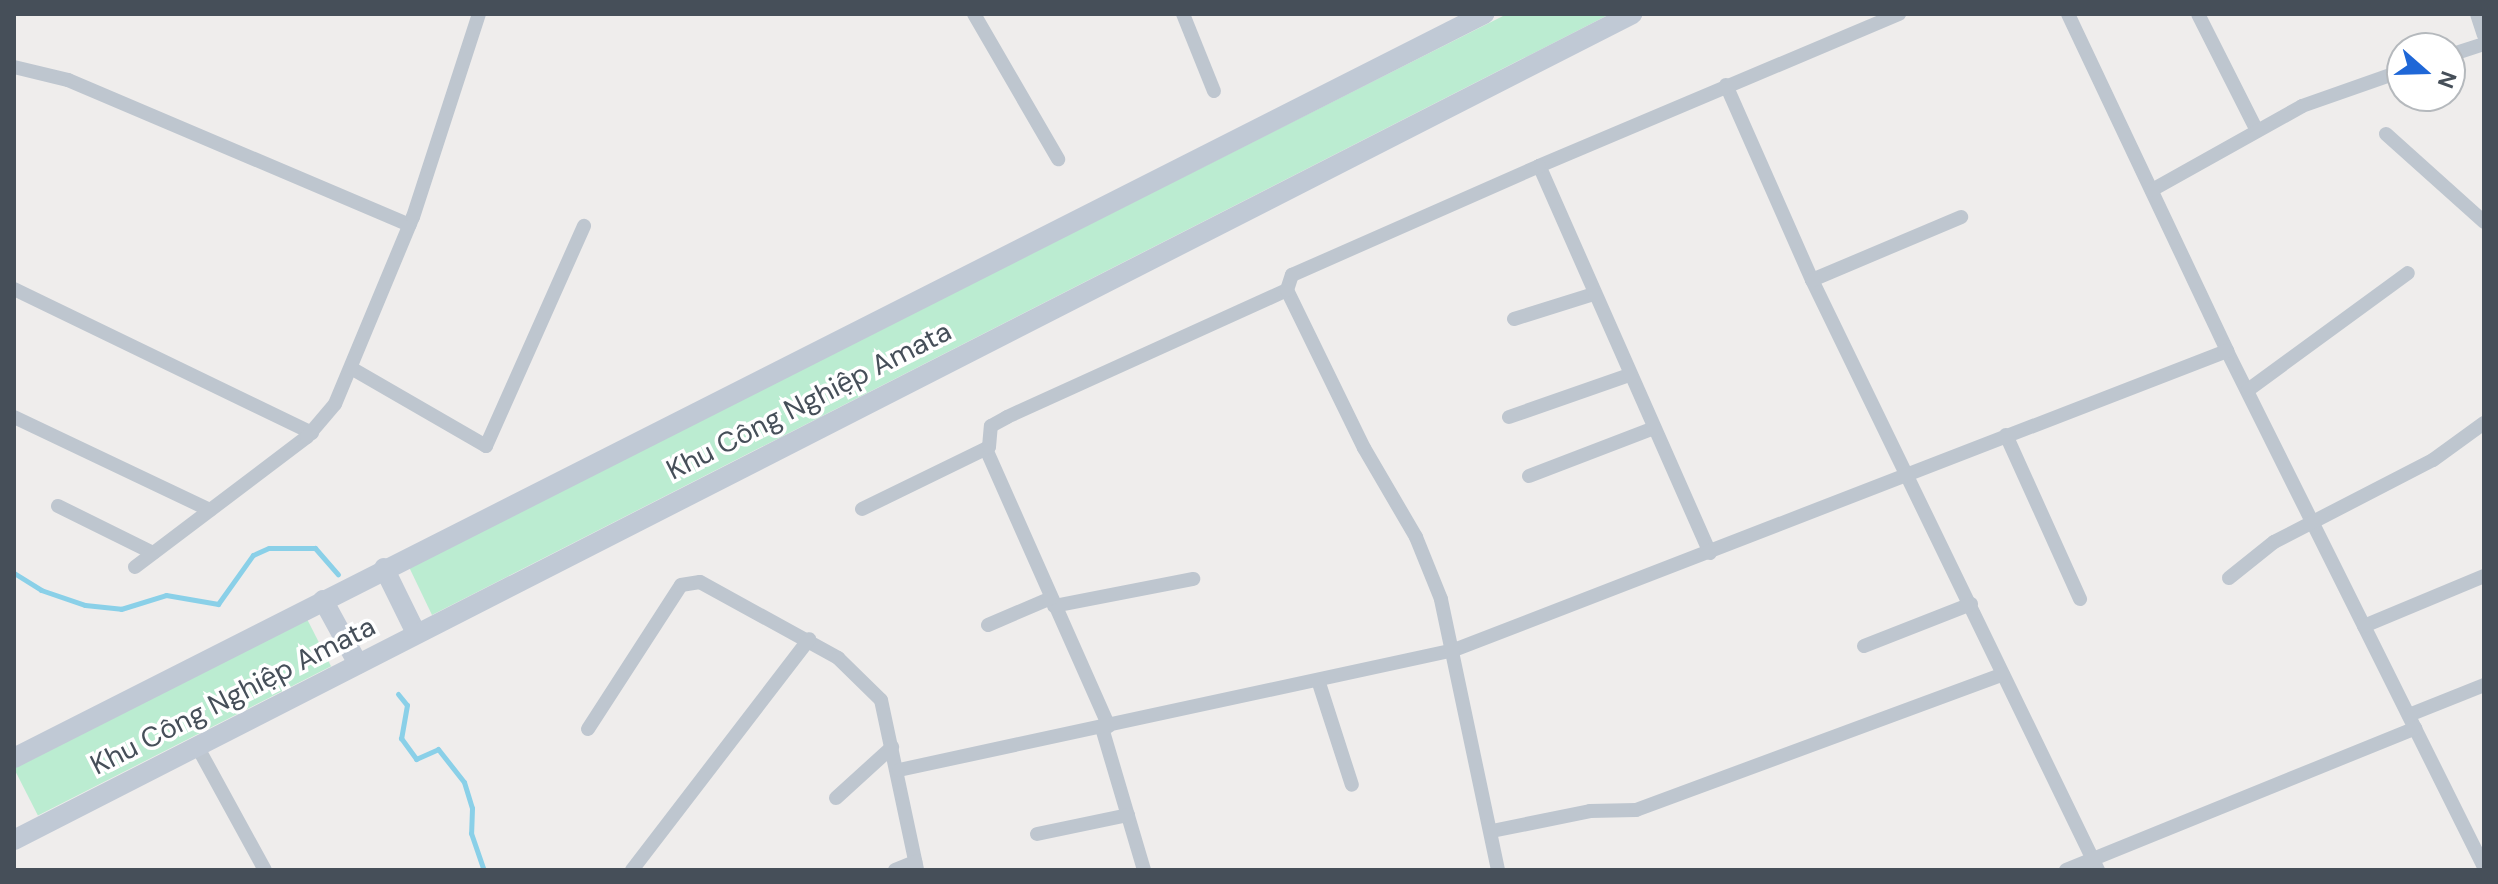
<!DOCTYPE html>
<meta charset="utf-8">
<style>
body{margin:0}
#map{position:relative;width:2498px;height:884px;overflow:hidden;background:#efedec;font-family:"DM Sans",sans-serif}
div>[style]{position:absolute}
.green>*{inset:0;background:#bbecd1;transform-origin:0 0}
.stream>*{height:5px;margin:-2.5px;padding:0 2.5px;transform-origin:2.5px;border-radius:2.5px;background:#8ad0e8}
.street>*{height:14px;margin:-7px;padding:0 7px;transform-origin:7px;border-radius:7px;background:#bec6cf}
.secondary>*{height:20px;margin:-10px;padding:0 10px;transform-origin:10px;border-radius:10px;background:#c0c9d5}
span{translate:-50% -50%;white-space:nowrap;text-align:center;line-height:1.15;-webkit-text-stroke:7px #fff;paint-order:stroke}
.street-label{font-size:28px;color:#464f59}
.frame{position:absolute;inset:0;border:16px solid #464f59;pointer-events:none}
.north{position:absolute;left:2386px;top:32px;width:80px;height:80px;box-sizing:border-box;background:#fff;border:2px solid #b5b9bd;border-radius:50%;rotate:110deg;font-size:22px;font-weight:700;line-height:32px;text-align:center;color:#464f59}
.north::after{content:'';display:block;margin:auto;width:28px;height:36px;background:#1f67d7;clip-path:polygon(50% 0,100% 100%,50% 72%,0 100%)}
</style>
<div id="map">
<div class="green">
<div style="clip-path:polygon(1507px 14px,1610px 14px,432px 615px,409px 567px)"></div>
<div style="left:307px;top:619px;width:53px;height:329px;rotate:63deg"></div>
</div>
<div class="stream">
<div style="left:14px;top:573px;width:32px;rotate:32deg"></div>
<div style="left:41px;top:590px;width:46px;rotate:18.8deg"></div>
<div style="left:85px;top:605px;width:36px;rotate:6deg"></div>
<div style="left:121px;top:609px;width:47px;rotate:-17.3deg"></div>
<div style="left:166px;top:595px;width:53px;rotate:9.8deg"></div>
<div style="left:218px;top:604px;width:60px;rotate:-54.5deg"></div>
<div style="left:253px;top:555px;width:17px;rotate:-24deg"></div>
<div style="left:269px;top:548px;width:46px"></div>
<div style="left:315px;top:548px;width:35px;rotate:49deg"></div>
<div style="left:398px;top:694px;width:14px;rotate:51deg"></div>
<div style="left:407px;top:705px;width:34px;rotate:100deg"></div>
<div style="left:401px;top:738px;width:26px;rotate:54deg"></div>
<div style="left:416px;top:759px;width:24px;rotate:-24deg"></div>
<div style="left:438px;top:749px;width:42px;rotate:51.8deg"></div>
<div style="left:464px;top:782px;width:27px;rotate:73deg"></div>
<div style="left:472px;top:808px;width:25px;rotate:92deg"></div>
<div style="left:471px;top:833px;width:39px;rotate:71deg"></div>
</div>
<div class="street">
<div style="left:974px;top:14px;width:168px;rotate:59.9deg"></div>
<div style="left:1183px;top:14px;width:83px;rotate:68.1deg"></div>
<div style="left:2068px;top:14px;width:373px;rotate:64.7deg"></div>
<div style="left:2227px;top:351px;width:576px;rotate:63.52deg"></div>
<div style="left:2198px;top:14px;width:129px;rotate:63.2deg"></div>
<div style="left:2477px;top:14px;width:22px;rotate:72deg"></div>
<div style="left:2450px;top:55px;width:36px;rotate:-18deg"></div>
<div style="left:14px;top:67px;width:56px;rotate:13.5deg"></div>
<div style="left:68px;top:80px;width:371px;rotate:23deg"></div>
<div style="left:1726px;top:85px;width:213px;rotate:66.2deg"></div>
<div style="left:1812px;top:280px;width:656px;rotate:64.14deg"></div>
<div style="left:2386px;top:134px;width:132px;rotate:41.9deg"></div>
<div style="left:2152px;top:190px;width:172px;rotate:-29.2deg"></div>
<div style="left:2302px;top:106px;width:106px;rotate:-19.3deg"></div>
<div style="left:1812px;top:280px;width:162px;rotate:-22.9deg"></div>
<div style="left:14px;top:289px;width:331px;rotate:25.8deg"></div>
<div style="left:1514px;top:319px;width:84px;rotate:-17.4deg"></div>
<div style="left:351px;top:368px;width:156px;rotate:30deg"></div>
<div style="left:486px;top:446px;width:241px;rotate:-66deg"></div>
<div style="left:2248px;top:390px;width:198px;rotate:-36.2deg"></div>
<div style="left:14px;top:417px;width:217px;rotate:25.4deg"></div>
<div style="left:1509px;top:417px;width:127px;rotate:-19.3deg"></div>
<div style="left:2006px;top:435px;width:180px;rotate:65.7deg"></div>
<div style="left:986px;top:449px;width:303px;rotate:66.1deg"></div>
<div style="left:1529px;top:476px;width:134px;rotate:-21deg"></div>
<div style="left:58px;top:506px;width:106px;rotate:26.3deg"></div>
<div style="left:862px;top:509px;width:141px;rotate:-26deg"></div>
<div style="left:989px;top:447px;width:21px;rotate:-85deg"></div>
<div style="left:991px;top:426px;width:18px;rotate:-29deg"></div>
<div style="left:1007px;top:417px;width:307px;rotate:-24.4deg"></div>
<div style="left:1710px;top:553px;width:423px;rotate:-113.8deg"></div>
<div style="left:1539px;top:166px;width:391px;rotate:-22.9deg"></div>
<div style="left:135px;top:567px;width:216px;rotate:-37.1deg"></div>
<div style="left:307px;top:437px;width:43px;rotate:-49.7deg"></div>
<div style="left:335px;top:404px;width:203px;rotate:-67.4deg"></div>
<div style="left:413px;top:217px;width:213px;rotate:-72deg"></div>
<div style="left:2229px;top:578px;width:58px;rotate:-38.7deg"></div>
<div style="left:2274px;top:542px;width:179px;rotate:-27.3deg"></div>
<div style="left:2433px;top:460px;width:63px;rotate:-36deg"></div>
<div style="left:1054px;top:606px;width:142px;rotate:-11deg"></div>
<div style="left:988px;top:625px;width:69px;rotate:-23.2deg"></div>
<div style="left:2364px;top:626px;width:130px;rotate:-22.6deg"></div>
<div style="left:1864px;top:646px;width:115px;rotate:-21.4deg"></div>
<div style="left:1318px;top:680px;width:110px;rotate:72.1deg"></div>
<div style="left:2409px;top:715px;width:81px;rotate:-21.8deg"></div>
<div style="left:1102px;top:728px;width:148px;rotate:73.5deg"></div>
<div style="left:588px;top:729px;width:171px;rotate:-57.1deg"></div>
<div style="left:681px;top:585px;width:19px;rotate:-9deg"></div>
<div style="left:700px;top:582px;width:158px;rotate:28.8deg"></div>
<div style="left:838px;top:658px;width:60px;rotate:44.3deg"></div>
<div style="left:881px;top:700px;width:174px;rotate:78deg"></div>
<div style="left:197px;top:746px;width:141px;rotate:61.3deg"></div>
<div style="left:899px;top:770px;width:568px;rotate:-12.2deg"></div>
<div style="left:1454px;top:650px;width:829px;rotate:-21.15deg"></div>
<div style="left:836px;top:798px;width:76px;rotate:-42.3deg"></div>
<div style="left:1492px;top:831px;width:100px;rotate:-11.5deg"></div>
<div style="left:1590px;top:811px;width:46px;rotate:-1.2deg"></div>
<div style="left:1636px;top:810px;width:391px;rotate:-20.3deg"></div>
<div style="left:1037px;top:834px;width:93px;rotate:-11.8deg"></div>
<div style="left:632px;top:870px;width:291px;rotate:-52.5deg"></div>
<div style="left:895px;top:870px;width:22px;rotate:-22deg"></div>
<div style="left:1498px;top:870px;width:277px;rotate:-101.9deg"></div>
<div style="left:1441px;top:599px;width:67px;rotate:-112deg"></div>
<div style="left:1416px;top:537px;width:103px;rotate:-120.3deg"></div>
<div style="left:1364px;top:448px;width:176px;rotate:-116deg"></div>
<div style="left:1287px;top:290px;width:16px;rotate:-72deg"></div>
<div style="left:1292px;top:275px;width:270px;rotate:-23.8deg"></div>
<div style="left:2066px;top:870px;width:377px;rotate:-22.1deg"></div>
</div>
<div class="secondary">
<div style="left:384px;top:568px;width:72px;rotate:63.8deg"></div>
<div style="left:323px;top:600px;width:73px;rotate:61.3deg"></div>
<div style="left:14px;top:758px;width:1648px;rotate:-26.84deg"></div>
<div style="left:14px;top:840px;width:1817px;rotate:-27.04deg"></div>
</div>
<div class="street-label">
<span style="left:809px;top:401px;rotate:-27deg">Khu Công Nghiệp Amata</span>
<span style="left:233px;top:696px;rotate:-27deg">Khu Công Nghiệp Amata</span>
</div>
<div class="frame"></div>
<div class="north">N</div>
</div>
